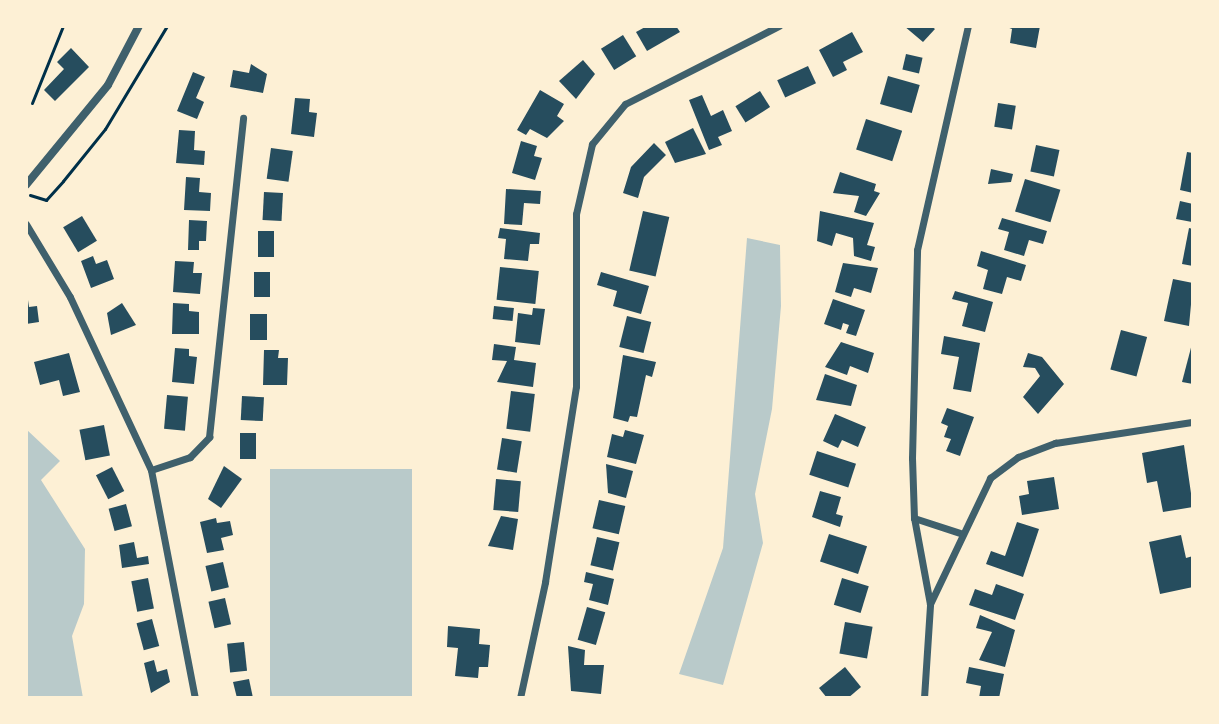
<!DOCTYPE html>
<style>
body{margin:0}
#map{position:relative;width:1219px;height:724px;overflow:hidden;background:#fdf0d5;font-family:"Sofia Sans Condensed",sans-serif}
div>[style]{position:absolute}
.green>*{inset:0;background:#b9caca;transform-origin:0 0}
.building>*{inset:0;background:#264d5e;transform-origin:0 0}
.path>*{height:3px;margin:-1.5px;padding:0 1.5px;transform-origin:1.5px;border-radius:1.5px;background:#003049}
.minor>*{height:7px;margin:-3.5px;padding:0 3.5px;transform-origin:3.5px;border-radius:3.5px;background:#3f606c}
.tertiary>*{height:8px;margin:-4px;padding:0 4px;transform-origin:4px;border-radius:4px;background:#3f606c}
span{translate:-50% -50%;white-space:nowrap;text-align:center;line-height:1.15;-webkit-text-stroke:6px #fdf0d5;paint-order:stroke}
.frame{position:absolute;inset:0;border:28px solid #fdf0d5;pointer-events:none}
</style>
<div id="map">
<div class="green">
<div style="clip-path:polygon(747px 238px,780px 245px,781px 306px,772px 409px,755px 494px,763px 543px,723px 685px,679px 674px,723px 548px)"></div>
<div style="clip-path:polygon(26px 429px,60px 461px,41px 480px,85px 549px,84px 604px,72px 636px,83px 698px,26px 698px)"></div>
<div style="left:412px;top:469px;width:229px;height:142px;rotate:90deg"></div>
</div>
<div class="building">
<div style="clip-path:polygon(647px 26px,676px 26px,680px 32px,647px 51px,636px 32px)"></div>
<div style="clip-path:polygon(904px 26px,931px 26px,935px 29px,923px 42px)"></div>
<div style="clip-path:polygon(1004px 26px,1040px 26px,1036px 48px,1010px 43px,1012px 29px)"></div>
<div style="clip-path:polygon(852px 32px,863px 52px,843px 62px,847px 70px,833px 77px,819px 50px)"></div>
<div style="left:623px;top:35px;width:25px;height:26px;rotate:58deg"></div>
<div style="clip-path:polygon(71px 48px,89px 67px,55px 101px,44px 90px,64px 69px,57px 62px)"></div>
<div style="left:906px;top:54px;width:17px;height:16px;rotate:13deg"></div>
<div style="clip-path:polygon(583px 60px,595px 74px,576px 99px,559px 81px)"></div>
<div style="clip-path:polygon(251px 64px,267px 74px,263px 93px,230px 87px,233px 70px,249px 73px)"></div>
<div style="left:808px;top:66px;width:19px;height:34px;rotate:65deg"></div>
<div style="clip-path:polygon(193px 72px,205px 77px,196px 98px,204px 102px,197px 119px,177px 111px)"></div>
<div style="left:888px;top:76px;width:33px;height:29px;rotate:16deg"></div>
<div style="clip-path:polygon(540px 90px,564px 104px,557px 116px,564px 121px,547px 138px,530px 129px,526px 135px,517px 130px)"></div>
<div style="left:760px;top:91px;width:19px;height:29px;rotate:58deg"></div>
<div style="clip-path:polygon(702px 95px,711px 116px,723px 110px,732px 131px,718px 137px,722px 145px,709px 150px,689px 100px)"></div>
<div style="clip-path:polygon(295px 98px,310px 99px,309px 112px,317px 113px,314px 137px,291px 134px)"></div>
<div style="left:998px;top:103px;width:18px;height:24px;rotate:9deg"></div>
<div style="left:866px;top:119px;width:38px;height:32px;rotate:18deg"></div>
<div style="clip-path:polygon(693px 128px,706px 154px,675px 163px,665px 142px)"></div>
<div style="clip-path:polygon(179px 130px,195px 131px,194px 150px,205px 151px,204px 165px,176px 163px)"></div>
<div style="clip-path:polygon(521px 141px,537px 146px,534px 156px,542px 158px,535px 180px,512px 173px)"></div>
<div style="clip-path:polygon(654px 143px,666px 155px,644px 177px,638px 198px,623px 193px,631px 167px)"></div>
<div style="left:1036px;top:145px;width:24px;height:27px;rotate:12deg"></div>
<div style="left:271px;top:148px;width:22px;height:31px;rotate:8deg"></div>
<div style="clip-path:polygon(1187px 152px,1193px 153px,1193px 193px,1180px 190px)"></div>
<div style="clip-path:polygon(991px 169px,1013px 174px,1011px 182px,988px 184px)"></div>
<div style="clip-path:polygon(840px 172px,876px 184px,874px 191px,880px 193px,866px 216px,854px 212px,859px 196px,833px 193px)"></div>
<div style="clip-path:polygon(186px 177px,200px 178px,199px 192px,211px 193px,210px 211px,184px 210px)"></div>
<div style="left:1025px;top:179px;width:37px;height:34px;rotate:17deg"></div>
<div style="clip-path:polygon(506px 189px,541px 191px,540px 204px,524px 203px,522px 225px,504px 224px)"></div>
<div style="left:264px;top:192px;width:19px;height:28px;rotate:3deg"></div>
<div style="clip-path:polygon(1180px 201px,1193px 204px,1192px 222px,1176px 219px)"></div>
<div style="left:643px;top:211px;width:27px;height:61px;rotate:13deg"></div>
<div style="clip-path:polygon(820px 211px,874px 223px,867px 245px,875px 247px,871px 261px,854px 256px,853px 238px,836px 233px,832px 246px,817px 241px)"></div>
<div style="left:82px;top:216px;width:29px;height:22px;rotate:59deg"></div>
<div style="clip-path:polygon(1002px 218px,1047px 231px,1043px 244px,1029px 240px,1024px 256px,1004px 250px,1009px 232px,998px 229px)"></div>
<div style="clip-path:polygon(189px 220px,207px 221px,206px 241px,199px 241px,199px 250px,188px 250px)"></div>
<div style="clip-path:polygon(500px 228px,540px 233px,539px 244px,530px 244px,528px 261px,504px 259px,506px 239px,498px 238px)"></div>
<div style="clip-path:polygon(1189px 228px,1193px 229px,1193px 266px,1182px 264px)"></div>
<div style="left:258px;top:231px;width:16px;height:26px"></div>
<div style="clip-path:polygon(981px 251px,1026px 265px,1021px 281px,1007px 277px,1002px 294px,983px 289px,988px 270px,977px 266px)"></div>
<div style="clip-path:polygon(93px 256px,96px 264px,107px 260px,114px 279px,91px 288px,81px 261px)"></div>
<div style="clip-path:polygon(175px 261px,194px 262px,193px 273px,202px 273px,200px 294px,173px 292px)"></div>
<div style="clip-path:polygon(843px 263px,878px 268px,871px 293px,854px 288px,851px 297px,835px 292px)"></div>
<div style="left:500px;top:267px;width:39px;height:33px;rotate:6deg"></div>
<div style="left:254px;top:272px;width:16px;height:25px"></div>
<div style="clip-path:polygon(601px 272px,649px 286px,641px 314px,613px 306px,617px 291px,597px 285px)"></div>
<div style="clip-path:polygon(1173px 279px,1193px 283px,1189px 326px,1164px 321px)"></div>
<div style="clip-path:polygon(955px 291px,993px 302px,985px 332px,962px 326px,968px 303px,952px 299px)"></div>
<div style="clip-path:polygon(833px 299px,865px 310px,856px 336px,846px 333px,849px 325px,843px 323px,841px 330px,824px 324px)"></div>
<div style="clip-path:polygon(28px 300px,29px 307px,37px 306px,39px 322px,26px 324px)"></div>
<div style="clip-path:polygon(122px 303px,136px 325px,111px 335px,107px 313px)"></div>
<div style="clip-path:polygon(173px 303px,189px 304px,189px 311px,199px 312px,199px 334px,172px 334px)"></div>
<div style="left:494px;top:306px;width:20px;height:13px;rotate:6deg"></div>
<div style="clip-path:polygon(533px 308px,545px 309px,540px 345px,515px 342px,518px 313px,532px 315px)"></div>
<div style="left:250px;top:314px;width:17px;height:26px"></div>
<div style="left:627px;top:316px;width:25px;height:32px;rotate:14deg"></div>
<div style="left:1121px;top:330px;width:27px;height:41px;rotate:15deg"></div>
<div style="clip-path:polygon(944px 336px,980px 343px,971px 392px,953px 389px,959px 357px,941px 354px)"></div>
<div style="clip-path:polygon(1193px 340px,1193px 384px,1182px 382px)"></div>
<div style="clip-path:polygon(841px 342px,874px 353px,868px 373px,850px 366px,847px 375px,825px 367px)"></div>
<div style="clip-path:polygon(494px 344px,516px 347px,514px 360px,536px 363px,533px 387px,497px 382px,507px 361px,492px 360px)"></div>
<div style="clip-path:polygon(175px 348px,189px 349px,189px 356px,197px 357px,194px 384px,172px 382px)"></div>
<div style="clip-path:polygon(264px 350px,279px 350px,278px 358px,288px 358px,287px 385px,263px 385px)"></div>
<div style="clip-path:polygon(69px 353px,80px 392px,63px 396px,59px 380px,40px 385px,34px 362px)"></div>
<div style="clip-path:polygon(1028px 353px,1042px 357px,1064px 384px,1038px 414px,1023px 397px,1040px 376px,1035px 368px,1023px 367px)"></div>
<div style="clip-path:polygon(623px 355px,656px 362px,652px 377px,646px 375px,637px 417px,630px 416px,628px 422px,613px 418px)"></div>
<div style="clip-path:polygon(825px 374px,857px 385px,851px 406px,816px 400px)"></div>
<div style="left:511px;top:391px;width:24px;height:38px;rotate:7deg"></div>
<div style="left:167px;top:395px;width:21px;height:34px;rotate:5deg"></div>
<div style="left:242px;top:396px;width:22px;height:24px;rotate:3deg"></div>
<div style="clip-path:polygon(947px 408px,974px 417px,960px 456px,946px 451px,951px 439px,944px 437px,948px 426px,941px 423px)"></div>
<div style="clip-path:polygon(835px 414px,866px 427px,858px 447px,842px 440px,838px 448px,823px 441px)"></div>
<div style="left:104px;top:425px;width:31px;height:25px;rotate:79deg"></div>
<div style="clip-path:polygon(625px 430px,644px 435px,636px 464px,607px 457px,612px 434px,623px 437px)"></div>
<div style="left:240px;top:433px;width:16px;height:26px"></div>
<div style="left:502px;top:438px;width:20px;height:32px;rotate:9deg"></div>
<div style="clip-path:polygon(1184px 445px,1193px 507px,1163px 512px,1157px 481px,1147px 483px,1142px 453px)"></div>
<div style="left:817px;top:451px;width:41px;height:25px;rotate:18deg"></div>
<div style="clip-path:polygon(606px 464px,633px 471px,626px 498px,608px 493px)"></div>
<div style="clip-path:polygon(224px 466px,242px 479px,221px 508px,208px 499px)"></div>
<div style="left:112px;top:467px;width:27px;height:18px;rotate:63deg"></div>
<div style="clip-path:polygon(1054px 477px,1059px 509px,1022px 515px,1019px 496px,1029px 494px,1027px 481px)"></div>
<div style="left:496px;top:479px;width:25px;height:31px;rotate:5deg"></div>
<div style="clip-path:polygon(820px 491px,841px 497px,836px 514px,843px 516px,840px 527px,812px 517px)"></div>
<div style="left:599px;top:500px;width:27px;height:29px;rotate:13deg"></div>
<div style="left:126px;top:504px;width:23px;height:18px;rotate:75deg"></div>
<div style="clip-path:polygon(501px 516px,518px 519px,513px 550px,488px 546px)"></div>
<div style="clip-path:polygon(216px 518px,217px 523px,230px 521px,233px 535px,221px 538px,224px 550px,207px 553px,200px 522px)"></div>
<div style="clip-path:polygon(1017px 522px,1039px 529px,1023px 577px,986px 564px,991px 551px,1005px 556px)"></div>
<div style="left:829px;top:534px;width:40px;height:29px;rotate:18deg"></div>
<div style="clip-path:polygon(1181px 535px,1186px 558px,1193px 556px,1193px 587px,1160px 594px,1149px 542px)"></div>
<div style="left:597px;top:537px;width:23px;height:29px;rotate:13deg"></div>
<div style="clip-path:polygon(134px 542px,137px 558px,148px 556px,149px 564px,122px 568px,119px 545px)"></div>
<div style="left:223px;top:562px;width:26px;height:18px;rotate:77deg"></div>
<div style="clip-path:polygon(586px 572px,614px 579px,608px 605px,589px 600px,593px 584px,584px 582px)"></div>
<div style="left:148px;top:578px;width:31px;height:17px;rotate:79deg"></div>
<div style="left:842px;top:578px;width:28px;height:28px;rotate:17deg"></div>
<div style="clip-path:polygon(996px 584px,1024px 594px,1015px 620px,969px 605px,975px 589px,992px 595px)"></div>
<div style="left:225px;top:598px;width:27px;height:17px;rotate:77deg"></div>
<div style="left:587px;top:607px;width:19px;height:34px;rotate:16deg"></div>
<div style="clip-path:polygon(980px 615px,1015px 630px,1005px 667px,979px 660px,992px 632px,976px 628px)"></div>
<div style="left:152px;top:619px;width:28px;height:16px;rotate:75deg"></div>
<div style="left:845px;top:622px;width:28px;height:32px;rotate:10deg"></div>
<div style="clip-path:polygon(448px 626px,480px 629px,479px 644px,490px 645px,488px 667px,479px 667px,478px 678px,455px 676px,458px 648px,447px 647px)"></div>
<div style="left:244px;top:642px;width:29px;height:17px;rotate:84deg"></div>
<div style="clip-path:polygon(568px 646px,585px 650px,584px 665px,604px 665px,601px 694px,571px 691px)"></div>
<div style="clip-path:polygon(154px 660px,157px 672px,167px 669px,170px 682px,151px 693px,144px 663px)"></div>
<div style="clip-path:polygon(845px 667px,861px 687px,848px 698px,827px 698px,819px 688px)"></div>
<div style="clip-path:polygon(969px 667px,1004px 674px,999px 698px,979px 698px,981px 686px,966px 683px)"></div>
<div style="clip-path:polygon(249px 679px,253px 698px,237px 698px,233px 682px)"></div>
</div>
<div class="path">
<div style="left:32px;top:103px;width:83px;rotate:-68.1deg"></div>
<div style="left:30px;top:195px;width:17px;rotate:17deg"></div>
<div style="left:46px;top:200px;width:25px;rotate:-48deg"></div>
<div style="left:63px;top:181px;width:67px;rotate:-51.1deg"></div>
<div style="left:105px;top:129px;width:120px;rotate:-59deg"></div>
</div>
<div class="minor">
<div style="left:26px;top:224px;width:85px;rotate:58.9deg"></div>
<div style="left:70px;top:297px;width:191px;rotate:64.9deg"></div>
<div style="left:151px;top:470px;width:232px;rotate:79.1deg"></div>
<div style="left:151px;top:470px;width:41px;rotate:-18.4deg"></div>
<div style="left:190px;top:457px;width:28px;rotate:-46deg"></div>
<div style="left:209px;top:437px;width:321px;rotate:-83.9deg"></div>
<div style="left:914px;top:518px;width:48px;rotate:18.1deg"></div>
<div style="left:930px;top:604px;width:140px;rotate:-64.5deg"></div>
<div style="left:990px;top:478px;width:35px;rotate:-37deg"></div>
<div style="left:1018px;top:457px;width:40px;rotate:-21deg"></div>
<div style="left:1055px;top:443px;width:140px;rotate:-8.7deg"></div>
<div style="left:520px;top:698px;width:119px;rotate:-77.8deg"></div>
<div style="left:545px;top:582px;width:198px;rotate:-81deg"></div>
<div style="left:576px;top:386px;width:172px;rotate:-90deg"></div>
<div style="left:576px;top:214px;width:72px;rotate:-77.1deg"></div>
<div style="left:592px;top:144px;width:52px;rotate:-50.5deg"></div>
<div style="left:625px;top:104px;width:173px;rotate:-26.9deg"></div>
<div style="left:924px;top:698px;width:94px;rotate:-86.3deg"></div>
<div style="left:930px;top:604px;width:87px;rotate:-100.5deg"></div>
<div style="left:914px;top:518px;width:60px;rotate:-91.9deg"></div>
<div style="left:912px;top:458px;width:208px;rotate:-88.6deg"></div>
<div style="left:917px;top:250px;width:230px;rotate:-77.2deg"></div>
</div>
<div class="tertiary">
<div style="left:26px;top:185px;width:129px;rotate:-50.6deg"></div>
<div style="left:108px;top:85px;width:67px;rotate:-62.3deg"></div>
</div>
<div class="frame"></div>
</div>
